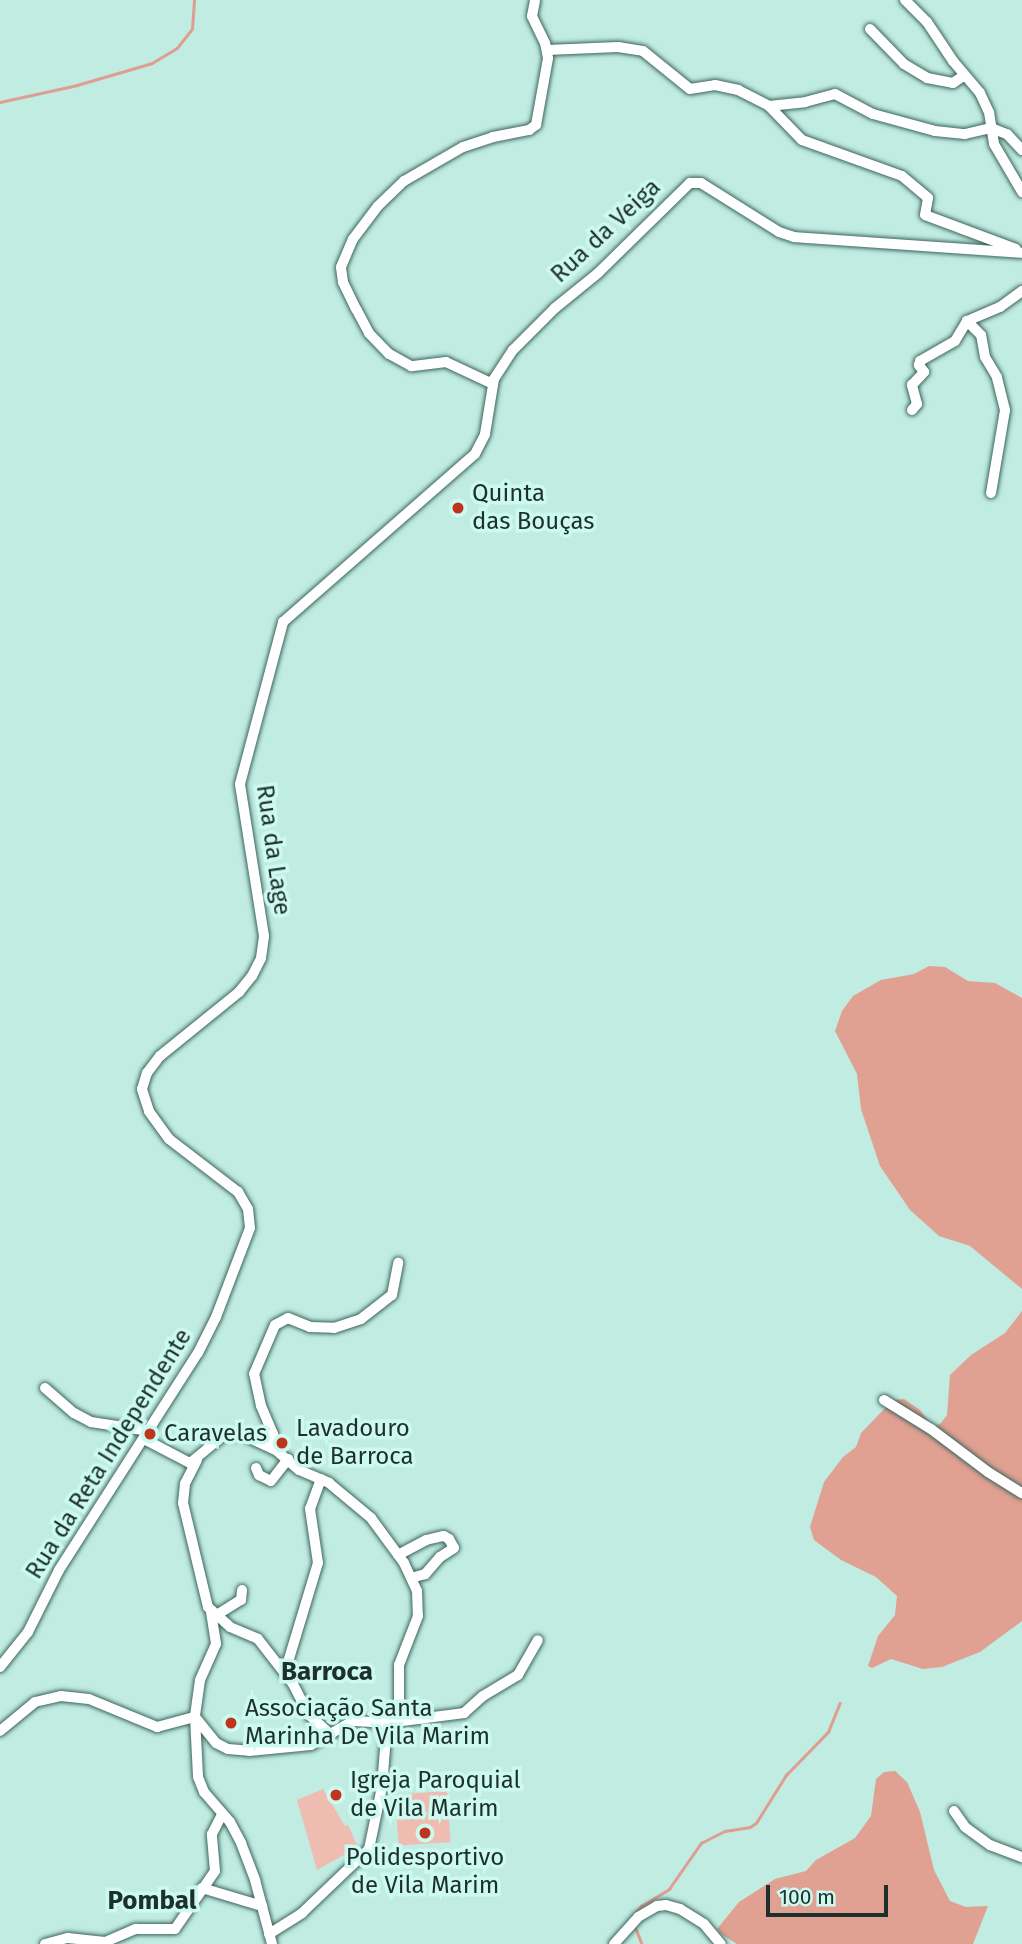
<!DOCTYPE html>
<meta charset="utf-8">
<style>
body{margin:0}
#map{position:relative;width:1022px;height:1944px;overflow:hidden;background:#c0ece2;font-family:"Fira Sans",sans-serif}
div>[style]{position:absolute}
.green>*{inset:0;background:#eebcb1;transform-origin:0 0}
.forest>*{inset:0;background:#e0a092}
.stream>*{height:2.5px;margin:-1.25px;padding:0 1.25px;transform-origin:1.25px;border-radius:1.25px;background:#de9e91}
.roads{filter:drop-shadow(0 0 2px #3d665d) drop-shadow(0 0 2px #3d665d)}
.minor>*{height:10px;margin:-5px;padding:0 5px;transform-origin:5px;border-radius:5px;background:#fff}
.dots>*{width:19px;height:19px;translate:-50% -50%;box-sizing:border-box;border:4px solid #cdfaf0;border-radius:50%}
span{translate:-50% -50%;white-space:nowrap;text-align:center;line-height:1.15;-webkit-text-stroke:7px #cdfaf0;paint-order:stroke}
.street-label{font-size:24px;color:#1e302c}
.poi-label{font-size:24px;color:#1e302c}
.left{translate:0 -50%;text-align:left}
.neighbourhood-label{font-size:26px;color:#1e302c;font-weight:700}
.scale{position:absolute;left:766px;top:1885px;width:122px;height:32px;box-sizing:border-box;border:4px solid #1e302c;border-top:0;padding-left:9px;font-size:21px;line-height:24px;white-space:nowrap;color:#1e302c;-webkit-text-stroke:5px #cdfaf0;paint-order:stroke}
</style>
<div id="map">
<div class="green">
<div style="clip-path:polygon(323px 1789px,345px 1826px,348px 1825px,358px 1847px,317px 1870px,297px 1800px)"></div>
<div style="left:447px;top:1791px;width:51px;height:52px;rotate:86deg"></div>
</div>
<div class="forest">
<div style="clip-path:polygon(929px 966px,945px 967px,968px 981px,995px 983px,1022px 998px,1022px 1289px,970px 1246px,939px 1236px,910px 1210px,880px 1166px,861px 1109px,857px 1074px,835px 1031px,842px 1011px,853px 996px,881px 980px,914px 974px)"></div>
<div style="clip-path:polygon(1022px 1311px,1022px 1621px,980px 1652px,942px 1667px,923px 1669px,891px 1659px,872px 1668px,868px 1666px,878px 1636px,895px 1615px,897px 1596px,876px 1577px,841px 1560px,814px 1540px,810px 1527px,824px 1482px,843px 1457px,856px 1447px,861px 1433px,893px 1400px,904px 1399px,920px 1410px,930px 1423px,935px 1426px,941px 1423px,947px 1415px,950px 1375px,971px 1355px,1005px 1333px)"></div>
<div style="clip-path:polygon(895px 1771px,907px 1782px,920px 1812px,934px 1870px,950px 1901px,966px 1907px,988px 1906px,973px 1944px,737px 1944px,721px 1934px,717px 1929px,739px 1902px,775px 1879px,806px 1871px,816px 1860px,855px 1838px,871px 1816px,876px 1779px,884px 1772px)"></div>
</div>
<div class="stream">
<div style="left:0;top:102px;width:79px;rotate:-12.4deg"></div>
<div style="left:77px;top:85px;width:78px;rotate:-16.3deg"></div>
<div style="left:152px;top:63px;width:29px;rotate:-31deg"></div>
<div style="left:177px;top:48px;width:24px;rotate:-52deg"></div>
<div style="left:192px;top:29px;width:29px;rotate:-86deg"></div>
<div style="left:633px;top:1916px;width:13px;rotate:-51deg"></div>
<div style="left:641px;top:1906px;width:33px;rotate:-31deg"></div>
<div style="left:669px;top:1889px;width:56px;rotate:-55.2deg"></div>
<div style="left:701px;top:1843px;width:27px;rotate:-27deg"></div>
<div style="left:725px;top:1831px;width:25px;rotate:-9deg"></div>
<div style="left:750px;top:1827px;width:7px;rotate:-34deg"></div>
<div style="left:756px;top:1823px;width:57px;rotate:-58deg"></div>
<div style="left:786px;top:1775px;width:60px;rotate:-45.7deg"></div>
<div style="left:828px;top:1732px;width:31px;rotate:-68deg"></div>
<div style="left:635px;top:1926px;width:19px;rotate:69deg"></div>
</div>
<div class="roads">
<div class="minor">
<div style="left:905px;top:0;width:31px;rotate:45deg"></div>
<div style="left:927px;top:22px;width:47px;rotate:56.3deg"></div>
<div style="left:953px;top:61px;width:42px;rotate:49.8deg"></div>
<div style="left:980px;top:93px;width:21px;rotate:65deg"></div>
<div style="left:989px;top:112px;width:32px;rotate:81deg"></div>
<div style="left:994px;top:144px;width:56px;rotate:59.7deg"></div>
<div style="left:870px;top:29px;width:49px;rotate:45.8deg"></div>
<div style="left:904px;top:64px;width:27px;rotate:31deg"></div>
<div style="left:927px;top:78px;width:26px;rotate:11deg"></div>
<div style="left:953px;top:83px;width:14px;rotate:-34deg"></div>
<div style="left:547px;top:50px;width:71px;rotate:-2.4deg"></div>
<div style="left:618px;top:47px;width:25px;rotate:9deg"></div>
<div style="left:643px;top:51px;width:60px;rotate:39deg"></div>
<div style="left:690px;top:89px;width:25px;rotate:-9deg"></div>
<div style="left:715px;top:85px;width:24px;rotate:12deg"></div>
<div style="left:738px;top:90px;width:35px;rotate:27deg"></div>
<div style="left:769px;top:106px;width:47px;rotate:45.9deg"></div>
<div style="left:802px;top:140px;width:106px;rotate:19.8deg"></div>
<div style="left:902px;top:176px;width:34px;rotate:40deg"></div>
<div style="left:928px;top:198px;width:17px;rotate:100deg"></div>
<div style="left:925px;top:215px;width:97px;rotate:20.5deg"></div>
<div style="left:769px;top:106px;width:36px;rotate:-6deg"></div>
<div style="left:805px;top:102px;width:31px;rotate:-15deg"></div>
<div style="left:835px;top:94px;width:43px;rotate:27.8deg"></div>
<div style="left:873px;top:114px;width:64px;rotate:15.3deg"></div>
<div style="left:935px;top:131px;width:30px;rotate:6deg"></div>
<div style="left:965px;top:134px;width:27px;rotate:-13deg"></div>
<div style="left:991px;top:128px;width:17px;rotate:21deg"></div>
<div style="left:1007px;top:134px;width:22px;rotate:47deg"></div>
<div style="left:493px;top:384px;width:52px;rotate:-154.9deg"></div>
<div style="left:446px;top:362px;width:35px;rotate:173deg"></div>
<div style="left:411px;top:366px;width:25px;rotate:-151deg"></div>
<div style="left:389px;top:354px;width:29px;rotate:-134deg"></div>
<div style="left:369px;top:333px;width:27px;rotate:-118deg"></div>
<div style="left:356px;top:309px;width:30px;rotate:-116deg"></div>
<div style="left:343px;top:282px;width:15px;rotate:-98deg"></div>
<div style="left:341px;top:267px;width:30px;rotate:-67deg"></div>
<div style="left:353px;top:239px;width:41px;rotate:-52.9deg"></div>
<div style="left:378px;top:206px;width:36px;rotate:-44deg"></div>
<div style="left:404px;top:181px;width:68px;rotate:-30deg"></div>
<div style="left:463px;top:147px;width:32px;rotate:-18deg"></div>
<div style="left:493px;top:137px;width:37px;rotate:-11deg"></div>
<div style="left:529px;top:130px;width:9px;rotate:-36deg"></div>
<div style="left:536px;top:125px;width:68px;rotate:-79.8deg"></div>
<div style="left:548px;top:58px;width:15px;rotate:-101deg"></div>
<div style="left:545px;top:43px;width:30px;rotate:-116deg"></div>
<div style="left:532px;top:16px;width:16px;rotate:-79deg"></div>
<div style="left:912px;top:410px;width:8px;rotate:-50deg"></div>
<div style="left:917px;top:404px;width:20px;rotate:-105deg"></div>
<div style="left:912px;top:385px;width:18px;rotate:-47deg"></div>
<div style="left:924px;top:372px;width:9px;rotate:-126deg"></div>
<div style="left:919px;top:365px;width:4px;rotate:-76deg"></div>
<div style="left:920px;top:361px;width:40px;rotate:-29.7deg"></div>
<div style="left:955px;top:341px;width:23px;rotate:-59deg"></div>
<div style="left:991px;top:493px;width:84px;rotate:-80.4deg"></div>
<div style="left:1005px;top:410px;width:34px;rotate:-104deg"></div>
<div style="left:997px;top:377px;width:23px;rotate:-121deg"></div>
<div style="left:985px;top:357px;width:22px;rotate:-100deg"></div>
<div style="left:981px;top:335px;width:20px;rotate:-135deg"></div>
<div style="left:967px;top:321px;width:36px;rotate:-23deg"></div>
<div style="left:1000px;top:307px;width:27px;rotate:-36deg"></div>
<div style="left:45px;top:1388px;width:38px;rotate:41deg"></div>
<div style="left:74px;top:1413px;width:19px;rotate:28deg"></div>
<div style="left:91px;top:1422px;width:59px;rotate:8.8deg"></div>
<div style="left:884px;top:1400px;width:55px;rotate:31.7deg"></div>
<div style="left:931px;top:1429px;width:71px;rotate:37deg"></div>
<div style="left:988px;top:1472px;width:40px;rotate:32deg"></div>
<div style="left:144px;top:1439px;width:52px;rotate:27.6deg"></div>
<div style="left:190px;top:1463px;width:44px;rotate:-39.5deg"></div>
<div style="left:224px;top:1435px;width:19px"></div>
<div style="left:243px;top:1435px;width:38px;rotate:25deg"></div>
<div style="left:277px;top:1451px;width:29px;rotate:41deg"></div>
<div style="left:299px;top:1470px;width:33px;rotate:23deg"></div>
<div style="left:329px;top:1483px;width:55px;rotate:39.8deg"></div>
<div style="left:371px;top:1518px;width:56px;rotate:53.7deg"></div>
<div style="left:404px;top:1563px;width:31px;rotate:65deg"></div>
<div style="left:417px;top:1591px;width:25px;rotate:88deg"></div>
<div style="left:418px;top:1616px;width:53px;rotate:111.2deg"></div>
<div style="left:399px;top:1665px;width:57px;rotate:90deg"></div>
<div style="left:274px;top:1449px;width:15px;rotate:-94deg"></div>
<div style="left:273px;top:1434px;width:30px;rotate:-113deg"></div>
<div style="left:261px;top:1406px;width:33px;rotate:-102deg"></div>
<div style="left:254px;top:1374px;width:53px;rotate:-66.8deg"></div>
<div style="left:275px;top:1325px;width:15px;rotate:-28deg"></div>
<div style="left:288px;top:1318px;width:24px;rotate:22deg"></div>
<div style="left:310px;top:1327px;width:24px;rotate:2deg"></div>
<div style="left:334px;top:1328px;width:28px;rotate:-18deg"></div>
<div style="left:361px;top:1319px;width:39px;rotate:-38deg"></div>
<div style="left:392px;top:1295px;width:33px;rotate:-79deg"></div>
<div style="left:197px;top:1460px;width:27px;rotate:117deg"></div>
<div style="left:185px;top:1484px;width:19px;rotate:96deg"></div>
<div style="left:183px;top:1503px;width:107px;rotate:76.5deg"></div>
<div style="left:208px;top:1607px;width:30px;rotate:42deg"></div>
<div style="left:230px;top:1627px;width:30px;rotate:23deg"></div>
<div style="left:258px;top:1639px;width:57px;rotate:52.1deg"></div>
<div style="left:293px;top:1684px;width:34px;rotate:63deg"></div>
<div style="left:308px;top:1714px;width:31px;rotate:42deg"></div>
<div style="left:256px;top:1468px;width:8px;rotate:67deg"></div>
<div style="left:259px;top:1475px;width:13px;rotate:27deg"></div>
<div style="left:271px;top:1481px;width:28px;rotate:-52deg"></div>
<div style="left:398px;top:1555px;width:32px;rotate:-28deg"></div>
<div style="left:426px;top:1540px;width:18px;rotate:-13deg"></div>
<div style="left:444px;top:1536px;width:6px;rotate:31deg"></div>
<div style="left:449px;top:1539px;width:10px;rotate:61deg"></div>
<div style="left:454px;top:1548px;width:17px;rotate:147deg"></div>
<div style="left:440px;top:1557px;width:23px;rotate:131deg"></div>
<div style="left:425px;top:1574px;width:14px;rotate:163deg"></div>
<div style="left:211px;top:1612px;width:32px;rotate:81deg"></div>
<div style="left:216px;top:1644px;width:39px;rotate:114deg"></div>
<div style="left:200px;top:1680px;width:37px;rotate:98deg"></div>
<div style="left:195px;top:1717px;width:60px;rotate:87.1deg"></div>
<div style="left:198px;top:1777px;width:16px;rotate:68deg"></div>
<div style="left:204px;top:1792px;width:40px;rotate:49deg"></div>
<div style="left:230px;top:1822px;width:24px;rotate:62deg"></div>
<div style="left:241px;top:1843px;width:40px;rotate:69deg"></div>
<div style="left:255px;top:1880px;width:66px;rotate:75.1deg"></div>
<div style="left:215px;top:1616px;width:31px;rotate:-32deg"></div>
<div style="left:241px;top:1600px;width:10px;rotate:-84deg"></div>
<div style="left:0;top:1667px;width:45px;rotate:-51.3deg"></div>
<div style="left:28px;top:1632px;width:69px;rotate:-63.4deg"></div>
<div style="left:59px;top:1570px;width:258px;rotate:-57.4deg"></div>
<div style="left:198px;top:1353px;width:40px;rotate:-63.4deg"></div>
<div style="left:216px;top:1317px;width:95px;rotate:-69.1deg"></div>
<div style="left:250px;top:1228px;width:19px;rotate:-96deg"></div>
<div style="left:248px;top:1209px;width:20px;rotate:-120deg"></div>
<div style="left:238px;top:1192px;width:87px;rotate:-142.5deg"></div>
<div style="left:169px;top:1139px;width:34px;rotate:-126deg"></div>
<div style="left:149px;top:1111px;width:23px;rotate:-108deg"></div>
<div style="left:142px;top:1089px;width:17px;rotate:-73deg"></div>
<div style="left:147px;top:1073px;width:21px;rotate:-53deg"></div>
<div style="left:160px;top:1056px;width:102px;rotate:-39deg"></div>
<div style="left:239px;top:992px;width:21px;rotate:-51deg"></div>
<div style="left:252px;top:976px;width:20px;rotate:-63deg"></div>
<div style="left:261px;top:958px;width:22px;rotate:-82deg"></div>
<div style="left:264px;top:936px;width:154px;rotate:-99deg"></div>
<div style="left:240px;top:784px;width:168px;rotate:-75.1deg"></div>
<div style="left:283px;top:622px;width:255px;rotate:-41.2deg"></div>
<div style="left:475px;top:454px;width:22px;rotate:-63deg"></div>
<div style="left:485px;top:434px;width:56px;rotate:-80.7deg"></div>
<div style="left:494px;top:379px;width:35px;rotate:-57deg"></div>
<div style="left:513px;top:350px;width:59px;rotate:-45deg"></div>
<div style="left:555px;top:308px;width:55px;rotate:-39.1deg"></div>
<div style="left:598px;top:273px;width:129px;rotate:-44.4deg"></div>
<div style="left:690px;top:183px;width:11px"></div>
<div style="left:701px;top:183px;width:92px;rotate:32.1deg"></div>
<div style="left:779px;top:232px;width:16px;rotate:18deg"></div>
<div style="left:794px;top:237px;width:229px;rotate:4deg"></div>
<div style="left:285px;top:1672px;width:114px;rotate:-73.2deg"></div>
<div style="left:318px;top:1563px;width:55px;rotate:-98.4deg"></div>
<div style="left:310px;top:1509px;width:32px;rotate:-70deg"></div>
<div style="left:0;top:1731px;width:45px;rotate:-39.6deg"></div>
<div style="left:35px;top:1702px;width:27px;rotate:-13deg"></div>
<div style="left:61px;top:1696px;width:28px;rotate:6deg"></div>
<div style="left:89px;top:1699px;width:74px;rotate:22.4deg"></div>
<div style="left:157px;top:1727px;width:39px;rotate:-15deg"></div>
<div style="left:195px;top:1717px;width:33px;rotate:51deg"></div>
<div style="left:216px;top:1743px;width:13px;rotate:27deg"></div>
<div style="left:228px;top:1749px;width:21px;rotate:5deg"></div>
<div style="left:249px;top:1751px;width:62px;rotate:-5.5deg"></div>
<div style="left:311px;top:1745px;width:48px;rotate:-29.7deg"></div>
<div style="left:353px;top:1721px;width:34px;rotate:3deg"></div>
<div style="left:387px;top:1723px;width:78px;rotate:-7.4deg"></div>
<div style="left:464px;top:1713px;width:25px;rotate:-42deg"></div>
<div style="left:483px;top:1696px;width:41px;rotate:-31deg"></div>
<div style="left:518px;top:1675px;width:40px;rotate:-60.3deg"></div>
<div style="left:954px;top:1811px;width:19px;rotate:55deg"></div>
<div style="left:965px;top:1827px;width:31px;rotate:36deg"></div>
<div style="left:990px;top:1845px;width:34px;rotate:21deg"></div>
<div style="left:202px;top:1888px;width:63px;rotate:16.7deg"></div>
<div style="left:269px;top:1934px;width:39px;rotate:-32deg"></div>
<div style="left:302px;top:1913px;width:93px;rotate:-43.7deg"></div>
<div style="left:369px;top:1849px;width:63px;rotate:-78.2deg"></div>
<div style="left:382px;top:1787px;width:64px;rotate:-85.5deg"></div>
<div style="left:45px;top:1944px;width:24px;rotate:-15deg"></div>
<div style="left:68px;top:1938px;width:37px;rotate:6deg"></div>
<div style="left:105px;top:1942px;width:34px;rotate:-23deg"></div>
<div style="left:136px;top:1929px;width:39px"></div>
<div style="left:175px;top:1929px;width:70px;rotate:-55.4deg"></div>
<div style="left:215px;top:1871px;width:37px;rotate:-95deg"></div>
<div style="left:212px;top:1834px;width:22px;rotate:-63deg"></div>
<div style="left:614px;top:1944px;width:36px;rotate:-48deg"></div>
<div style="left:638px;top:1917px;width:22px;rotate:-30deg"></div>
<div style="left:657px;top:1906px;width:9px;rotate:-6deg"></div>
<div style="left:666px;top:1905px;width:15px;rotate:16deg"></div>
<div style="left:680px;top:1909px;width:28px;rotate:32deg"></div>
<div style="left:704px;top:1924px;width:26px;rotate:50deg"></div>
</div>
</div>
<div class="dots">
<div style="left:458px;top:508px;background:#bf341c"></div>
<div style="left:150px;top:1434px;background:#bf341c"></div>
<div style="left:282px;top:1443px;background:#bf341c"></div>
<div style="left:231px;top:1723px;background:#bf341c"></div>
<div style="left:336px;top:1795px;background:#bf341c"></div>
<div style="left:425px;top:1833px;background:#bf341c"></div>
</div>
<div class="street-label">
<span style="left:606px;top:231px;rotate:-43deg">Rua da Veiga</span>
<span style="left:273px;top:850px;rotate:82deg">Rua da Lage</span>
<span style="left:109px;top:1454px;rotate:-58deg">Rua da Reta Independente</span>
</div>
<div class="poi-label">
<span class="left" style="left:472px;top:508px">Quinta<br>das Bouças</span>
<span class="left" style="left:296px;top:1443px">Lavadouro<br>de Barroca</span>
<span class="left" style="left:164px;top:1434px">Caravelas</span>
<span class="left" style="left:245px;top:1723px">Associação Santa<br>Marinha De Vila Marim</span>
<span class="left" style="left:350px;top:1795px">Igreja Paroquial<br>de Vila Marim</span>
<span style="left:425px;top:1872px">Polidesportivo<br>de Vila Marim</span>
</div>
<div class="neighbourhood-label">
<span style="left:327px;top:1672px">Barroca</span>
<span style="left:152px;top:1901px">Pombal</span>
</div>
<div class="scale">100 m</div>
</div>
